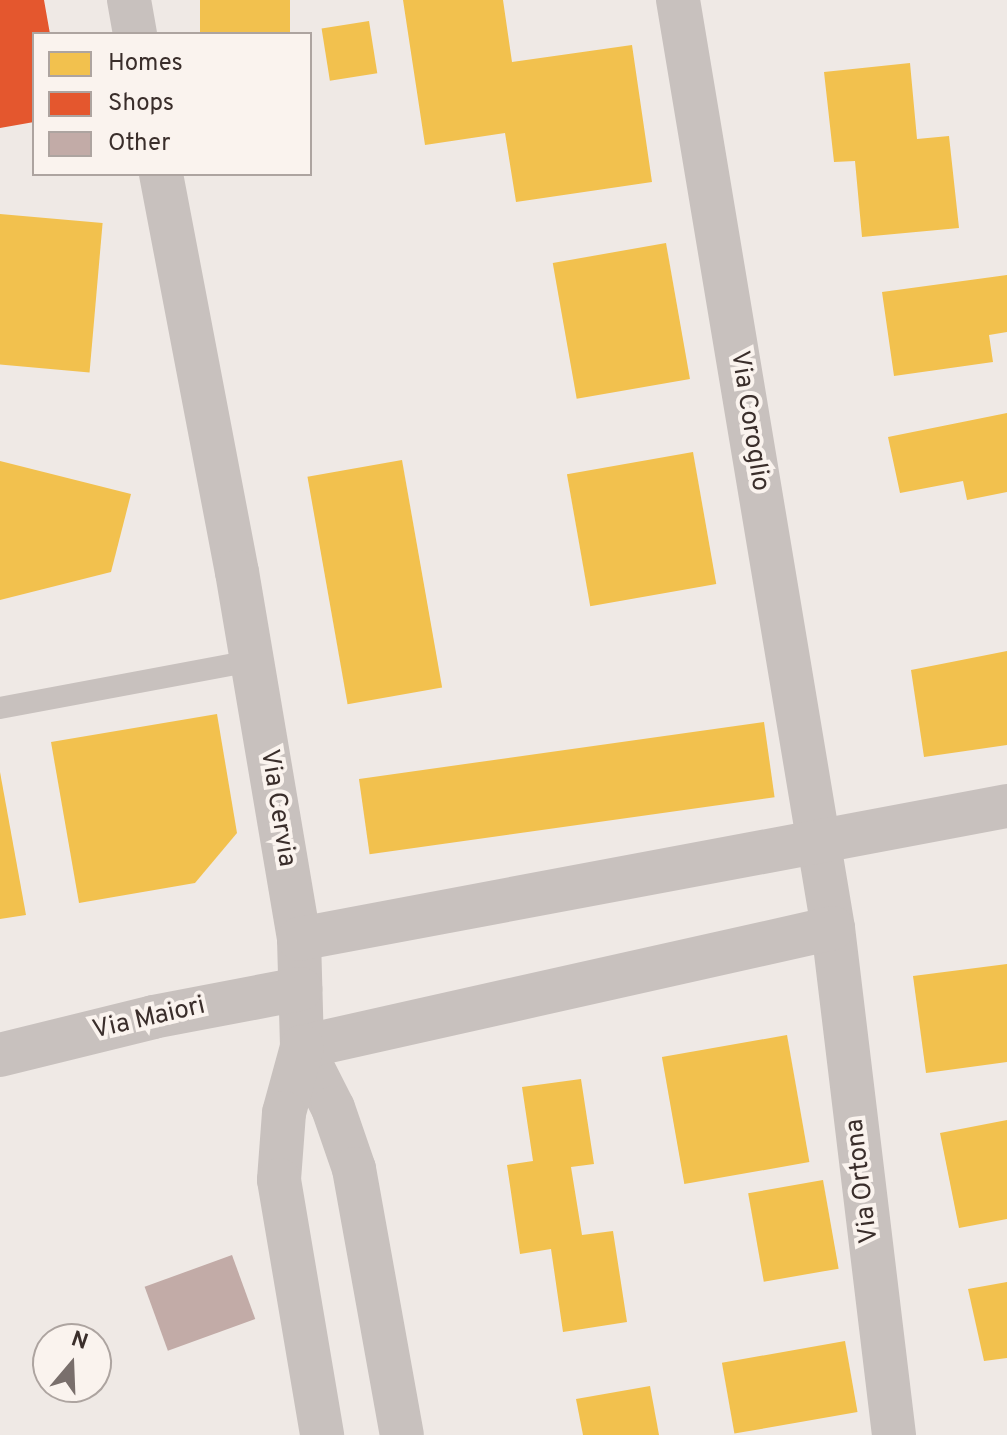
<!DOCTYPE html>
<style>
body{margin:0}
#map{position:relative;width:1007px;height:1435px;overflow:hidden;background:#efe9e5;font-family:Overpass,sans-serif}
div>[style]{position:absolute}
.homes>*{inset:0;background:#f2c14e;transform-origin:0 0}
.shops>*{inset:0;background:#e4572e}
.building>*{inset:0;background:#c2aba7;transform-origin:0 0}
.lane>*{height:22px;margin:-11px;padding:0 11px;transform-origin:11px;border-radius:11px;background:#c8c1be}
.street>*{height:44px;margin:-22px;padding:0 22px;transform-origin:22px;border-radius:22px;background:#c8c1be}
span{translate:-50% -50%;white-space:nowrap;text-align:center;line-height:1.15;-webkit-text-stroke:8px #faf3ee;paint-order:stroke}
.street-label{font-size:26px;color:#3a2e2b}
.legend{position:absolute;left:32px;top:32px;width:280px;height:144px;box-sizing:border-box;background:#faf3ee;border:2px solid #ada4a0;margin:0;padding:10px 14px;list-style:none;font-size:24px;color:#3a2e2b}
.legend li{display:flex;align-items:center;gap:16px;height:40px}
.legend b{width:40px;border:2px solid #ada4a0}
.north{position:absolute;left:32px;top:1323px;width:80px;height:80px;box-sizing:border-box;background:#faf3ee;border:2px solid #ada4a0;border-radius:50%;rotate:19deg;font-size:22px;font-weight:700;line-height:32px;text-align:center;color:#3a2e2b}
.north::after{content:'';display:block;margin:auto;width:28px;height:36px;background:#796f6c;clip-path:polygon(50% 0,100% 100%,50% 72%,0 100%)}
</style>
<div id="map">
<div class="homes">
<div style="left:200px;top:0;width:90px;height:35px"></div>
<div style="clip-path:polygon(403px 0,503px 0,512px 62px,632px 45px,652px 182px,516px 202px,505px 133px,425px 145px)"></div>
<div style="left:369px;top:21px;width:53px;height:48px;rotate:81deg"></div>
<div style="clip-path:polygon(910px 63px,917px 139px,949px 136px,959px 228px,862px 237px,855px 161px,834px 162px,824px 72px)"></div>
<div style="left:0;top:214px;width:103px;height:150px;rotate:5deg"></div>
<div style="left:666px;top:243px;width:138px;height:115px;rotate:80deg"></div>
<div style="clip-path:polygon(1007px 275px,1007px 332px,989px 335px,993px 362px,894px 376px,882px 292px)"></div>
<div style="clip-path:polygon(1007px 413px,1007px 492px,967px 500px,963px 481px,900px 493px,888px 437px)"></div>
<div style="left:693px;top:452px;width:134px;height:128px;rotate:80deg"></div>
<div style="left:402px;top:460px;width:231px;height:96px;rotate:80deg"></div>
<div style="clip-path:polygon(0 461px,131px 494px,111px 572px,0 600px)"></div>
<div style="clip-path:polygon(1007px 651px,1007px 745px,924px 757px,911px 670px)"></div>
<div style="clip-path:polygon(217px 714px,237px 833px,195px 883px,79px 903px,51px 742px)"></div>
<div style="left:764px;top:722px;width:76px;height:409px;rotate:82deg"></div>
<div style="clip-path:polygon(0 772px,26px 915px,0 919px)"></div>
<div style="clip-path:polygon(1007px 964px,1007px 1062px,926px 1073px,913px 976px)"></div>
<div style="left:787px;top:1035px;width:129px;height:127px;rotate:80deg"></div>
<div style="clip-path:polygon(581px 1079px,594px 1164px,571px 1167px,582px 1235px,613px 1231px,627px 1322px,563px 1332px,551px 1249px,520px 1254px,507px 1165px,533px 1161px,522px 1087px)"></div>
<div style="clip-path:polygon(1007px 1120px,1007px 1219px,959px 1228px,940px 1133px)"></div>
<div style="left:823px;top:1180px;width:90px;height:76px;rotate:80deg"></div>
<div style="clip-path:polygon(1007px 1282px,1007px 1358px,984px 1361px,968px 1289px)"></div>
<div style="left:845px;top:1341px;width:72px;height:125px;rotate:80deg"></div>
<div style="clip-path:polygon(650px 1386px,659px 1435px,583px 1435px,576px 1399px)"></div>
</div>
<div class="shops">
<div style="clip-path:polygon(0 0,44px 0,50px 34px,34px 34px,34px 122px,0 128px)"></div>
</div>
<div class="building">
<div style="left:232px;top:1255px;width:68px;height:93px;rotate:70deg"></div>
</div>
<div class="lane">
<div style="left:0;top:708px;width:256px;rotate:-10.6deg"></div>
</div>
<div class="street">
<div style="left:129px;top:0;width:35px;rotate:80deg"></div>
<div style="left:678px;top:0;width:941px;rotate:80.52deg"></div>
<div style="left:833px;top:928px;width:511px;rotate:83.14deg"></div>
<div style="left:161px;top:174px;width:405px;rotate:79.2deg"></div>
<div style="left:237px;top:572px;width:372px;rotate:80.4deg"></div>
<div style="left:299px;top:939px;width:108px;rotate:88.4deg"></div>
<div style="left:302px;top:1047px;width:68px;rotate:63.1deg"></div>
<div style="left:333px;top:1108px;width:65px;rotate:71deg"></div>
<div style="left:354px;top:1169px;width:270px;rotate:79.8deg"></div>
<div style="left:299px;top:939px;width:720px;rotate:-10.64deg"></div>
<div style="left:302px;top:1047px;width:544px;rotate:-12.63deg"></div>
<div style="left:302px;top:1047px;width:68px;rotate:105.3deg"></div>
<div style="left:284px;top:1113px;width:67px;rotate:94.3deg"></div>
<div style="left:279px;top:1180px;width:259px;rotate:80.4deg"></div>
<div style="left:0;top:1055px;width:158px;rotate:-13.9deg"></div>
<div style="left:153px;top:1017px;width:150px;rotate:-10.8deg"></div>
</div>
<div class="street-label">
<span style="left:749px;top:421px;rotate:81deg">Via Coroglio</span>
<span style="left:277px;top:808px;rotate:81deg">Via Cervia</span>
<span style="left:149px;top:1019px;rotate:-13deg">Via Maiori</span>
<span style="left:863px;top:1181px;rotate:-97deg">Via Ortona</span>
</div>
<ul class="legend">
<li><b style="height:22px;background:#f2c14e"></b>Homes</li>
<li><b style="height:22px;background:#e4572e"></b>Shops</li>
<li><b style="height:22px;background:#c2aba7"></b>Other</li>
</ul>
<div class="north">N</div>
</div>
